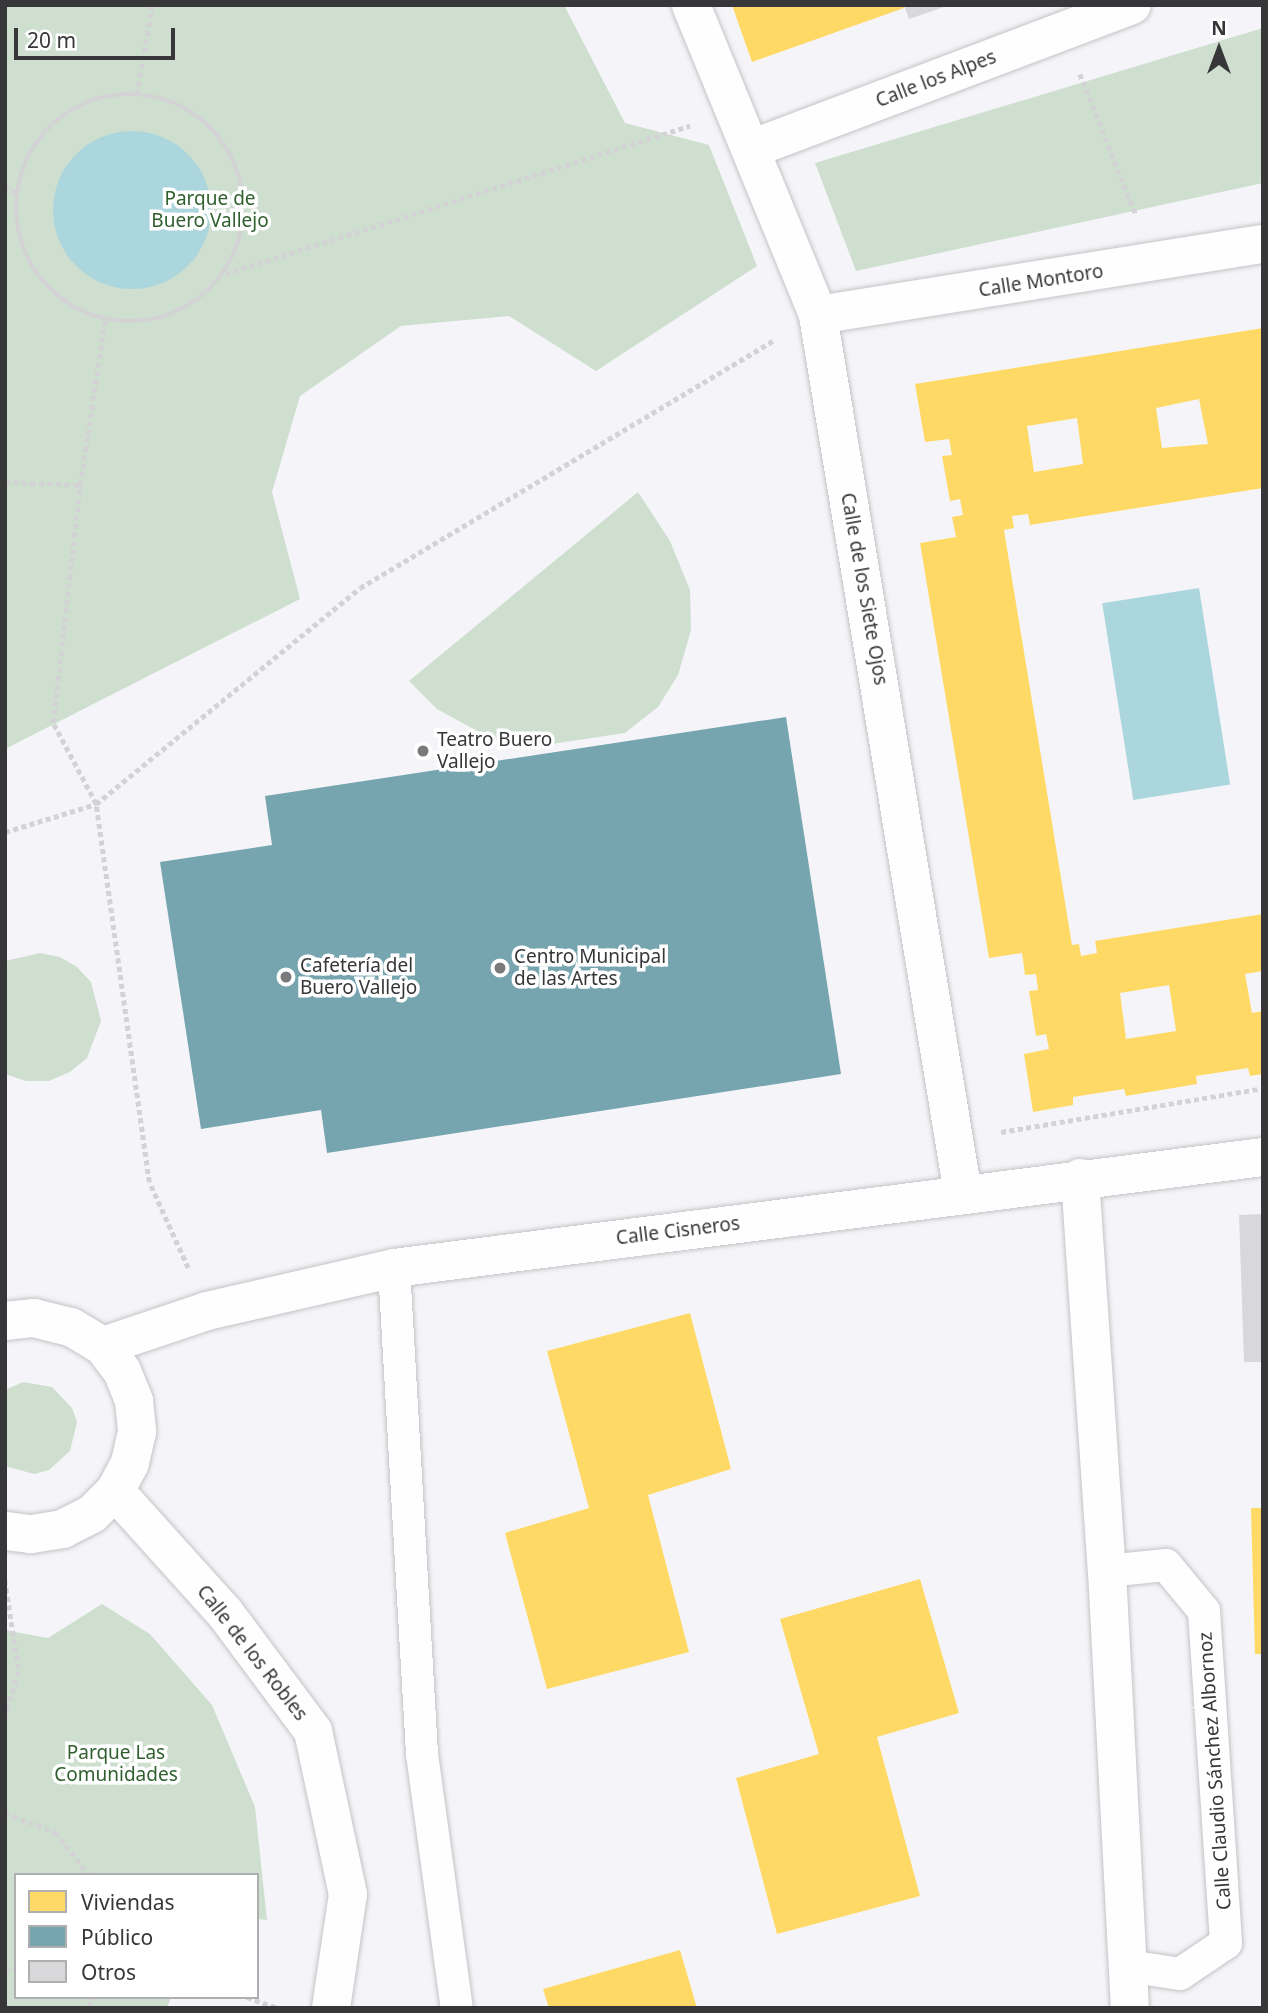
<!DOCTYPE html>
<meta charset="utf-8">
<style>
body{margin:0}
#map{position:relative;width:1268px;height:2013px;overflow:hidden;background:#f5f5f9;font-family:"Noto Sans",sans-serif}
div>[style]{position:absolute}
.green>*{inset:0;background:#cedfcf}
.water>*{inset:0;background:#acd6de;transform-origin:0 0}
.round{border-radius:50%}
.homes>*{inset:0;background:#ffd966}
.public>*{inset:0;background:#76a5af}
.building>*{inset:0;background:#d8d8db}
.path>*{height:4.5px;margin-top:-2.25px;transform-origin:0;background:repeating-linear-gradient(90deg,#d3d3d5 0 5px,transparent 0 8.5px)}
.path>.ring{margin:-2.25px;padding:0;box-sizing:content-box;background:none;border:4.5px solid #d3d3d5;border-radius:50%}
.roads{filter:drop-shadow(0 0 2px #c4c4c7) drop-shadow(0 0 2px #c4c4c7)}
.lane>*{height:32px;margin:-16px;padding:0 16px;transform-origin:16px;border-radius:16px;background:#fefefe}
.street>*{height:38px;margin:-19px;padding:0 19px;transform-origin:19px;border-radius:19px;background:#fefefe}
.dots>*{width:19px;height:19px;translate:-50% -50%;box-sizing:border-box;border:4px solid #fff;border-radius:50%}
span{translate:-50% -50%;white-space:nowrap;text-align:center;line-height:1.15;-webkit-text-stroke:7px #fff;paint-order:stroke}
.street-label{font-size:19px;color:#37373a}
.park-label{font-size:19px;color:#31602f}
.poi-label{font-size:19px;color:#37373a}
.left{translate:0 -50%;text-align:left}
.frame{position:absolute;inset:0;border:7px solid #37373a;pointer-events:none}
.legend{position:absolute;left:14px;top:1873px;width:245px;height:126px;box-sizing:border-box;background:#fff;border:2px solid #afafb0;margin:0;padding:9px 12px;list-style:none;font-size:21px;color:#37373a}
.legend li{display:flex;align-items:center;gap:14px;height:35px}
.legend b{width:35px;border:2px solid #afafb0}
.north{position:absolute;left:1184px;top:14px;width:70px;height:70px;-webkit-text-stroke:5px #fff;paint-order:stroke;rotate:0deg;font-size:19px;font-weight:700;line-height:28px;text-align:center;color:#37373a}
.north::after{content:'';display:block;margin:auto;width:24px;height:32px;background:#37373a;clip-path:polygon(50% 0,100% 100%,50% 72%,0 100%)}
.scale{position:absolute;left:14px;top:28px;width:161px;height:32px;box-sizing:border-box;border:4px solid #37373a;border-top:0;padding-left:9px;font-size:21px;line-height:24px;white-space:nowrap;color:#37373a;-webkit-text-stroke:5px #fff;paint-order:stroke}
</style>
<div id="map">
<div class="green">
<div style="clip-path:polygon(5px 5px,564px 5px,625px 123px,709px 145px,757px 266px,596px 371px,509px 316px,401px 326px,300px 396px,272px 492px,300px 599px,5px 749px)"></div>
<div style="clip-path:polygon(1263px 28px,1263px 183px,856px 271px,815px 163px)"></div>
<div style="clip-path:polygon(638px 492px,670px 541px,690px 590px,691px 630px,678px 675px,658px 707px,625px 733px,538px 746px,492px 739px,437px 709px,409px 681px)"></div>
<div style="clip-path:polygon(40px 953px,60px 957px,77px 967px,91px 982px,101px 1021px,87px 1058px,70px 1072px,49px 1081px,26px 1081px,5px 1074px,5px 961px)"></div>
<div style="clip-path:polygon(23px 1382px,52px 1387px,72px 1408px,77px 1422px,70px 1451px,49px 1470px,34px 1474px,5px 1466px,5px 1390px)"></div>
<div style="clip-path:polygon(102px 1604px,150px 1634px,212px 1705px,255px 1807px,267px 1920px,257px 1919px,257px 1875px,16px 1875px,16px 1997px,171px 1997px,167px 2008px,5px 2008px,5px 1630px,48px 1638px)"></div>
</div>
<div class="water">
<div class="round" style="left:53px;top:131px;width:158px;height:158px"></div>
<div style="left:1199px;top:588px;width:199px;height:98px;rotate:81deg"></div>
</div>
<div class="homes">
<div style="clip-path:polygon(732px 5px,903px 5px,904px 8px,752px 62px)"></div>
<div style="clip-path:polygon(evenodd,1263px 328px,1263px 488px,1030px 525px,1028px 514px,1012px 516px,1014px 528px,1004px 530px,1072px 945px,1079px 944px,1081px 956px,1097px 953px,1095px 941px,1263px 914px,1263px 971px,1245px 974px,1252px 1013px,1263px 1011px,1263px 1074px,1250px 1076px,1248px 1068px,1196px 1076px,1197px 1084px,1126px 1096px,1124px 1089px,1073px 1097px,1073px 1105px,1033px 1112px,1024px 1054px,1049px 1049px,1046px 1034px,1036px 1036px,1029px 991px,1038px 990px,1036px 974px,1025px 975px,1022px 953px,989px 958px,920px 543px,956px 537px,952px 517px,963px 515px,960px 499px,950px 501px,942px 456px,952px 455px,949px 439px,925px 442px,915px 384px,1263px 328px,1199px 399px,1208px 444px,1162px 448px,1156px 408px,1199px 399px,1263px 328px,1077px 418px,1083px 464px,1034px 472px,1027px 426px,1077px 418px,1263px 328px,1169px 985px,1176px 1031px,1126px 1039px,1120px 993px,1169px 985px)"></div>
<div style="clip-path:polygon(690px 1313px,731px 1469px,648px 1495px,689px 1652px,547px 1689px,505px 1533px,589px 1508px,547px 1351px)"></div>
<div style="clip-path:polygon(1251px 1508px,1263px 1508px,1263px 1654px,1255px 1654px)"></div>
<div style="clip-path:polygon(920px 1579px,959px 1713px,877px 1737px,920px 1896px,777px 1934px,736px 1778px,819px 1754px,780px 1619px)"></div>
<div style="clip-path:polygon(680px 1950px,697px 2008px,549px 2008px,543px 1989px)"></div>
</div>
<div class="public">
<div style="clip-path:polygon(786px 717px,841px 1074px,327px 1153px,321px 1110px,201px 1129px,160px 862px,272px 845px,265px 796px)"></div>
</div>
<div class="building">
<div style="clip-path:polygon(904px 5px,947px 5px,947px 6px,909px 19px)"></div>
<div style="clip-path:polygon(1263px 1214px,1263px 1362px,1244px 1362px,1239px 1215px)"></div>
</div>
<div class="path">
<div style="left:1080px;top:74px;width:152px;rotate:68.3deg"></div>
<div style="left:137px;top:94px;width:90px;rotate:-80.4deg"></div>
<div class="ring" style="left:16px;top:94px;width:223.5px;height:223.5px"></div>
<div style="left:5px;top:185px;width:14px;rotate:36deg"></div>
<div style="left:225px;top:274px;width:488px;rotate:-17.7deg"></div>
<div style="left:5px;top:482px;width:75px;rotate:2.3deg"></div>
<div style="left:5px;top:832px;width:95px;rotate:-17.1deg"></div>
<div style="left:96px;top:804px;width:92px;rotate:-118deg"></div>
<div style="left:53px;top:723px;width:240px;rotate:-83.5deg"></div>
<div style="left:80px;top:485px;width:167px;rotate:-81.4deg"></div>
<div style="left:1001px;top:1132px;width:266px;rotate:-9.5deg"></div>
<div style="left:188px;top:1268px;width:94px;rotate:-114.4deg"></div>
<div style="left:149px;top:1182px;width:382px;rotate:-98deg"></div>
<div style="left:96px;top:804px;width:341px;rotate:-39.3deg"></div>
<div style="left:360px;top:588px;width:483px;rotate:-30.9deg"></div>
<div style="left:5px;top:1580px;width:93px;rotate:81.3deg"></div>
<div style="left:19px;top:1672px;width:46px;rotate:107.7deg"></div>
<div style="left:5px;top:1813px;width:53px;rotate:20.8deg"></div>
<div style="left:55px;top:1832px;width:55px;rotate:51.7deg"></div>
<div style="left:5px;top:1969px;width:11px"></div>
<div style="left:247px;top:1997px;width:32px;rotate:20deg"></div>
<div style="left:89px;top:2008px;width:11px;rotate:-85deg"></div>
</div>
<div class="roads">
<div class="lane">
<div style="left:394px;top:1268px;width:487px;rotate:86.7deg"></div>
<div style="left:422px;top:1754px;width:256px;rotate:82.2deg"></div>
<div style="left:1107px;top:1571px;width:59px;rotate:-5.8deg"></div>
<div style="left:1166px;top:1565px;width:60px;rotate:50.4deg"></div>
<div style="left:1204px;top:1611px;width:333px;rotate:86.2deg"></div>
<div style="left:1226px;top:1943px;width:55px;rotate:146deg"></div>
<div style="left:1180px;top:1974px;width:53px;rotate:-171.3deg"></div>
</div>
<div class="street">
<div style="left:691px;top:5px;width:335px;rotate:67.7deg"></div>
<div style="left:818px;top:315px;width:891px;rotate:80.63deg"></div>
<div style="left:751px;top:149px;width:407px;rotate:-20.7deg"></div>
<div style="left:818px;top:315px;width:451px;rotate:-9.1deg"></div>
<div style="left:1080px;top:1178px;width:394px;rotate:86.1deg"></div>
<div style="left:1107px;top:1571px;width:438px;rotate:87deg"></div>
<div style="left:5px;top:1321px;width:29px;rotate:-6deg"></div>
<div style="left:34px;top:1318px;width:38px;rotate:14deg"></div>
<div style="left:71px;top:1327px;width:37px;rotate:31deg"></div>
<div style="left:103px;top:1346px;width:31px;rotate:53deg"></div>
<div style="left:122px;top:1371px;width:32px;rotate:68deg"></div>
<div style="left:134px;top:1401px;width:31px;rotate:84deg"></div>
<div style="left:137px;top:1432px;width:32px;rotate:103deg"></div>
<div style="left:130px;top:1463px;width:32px;rotate:118deg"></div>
<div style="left:115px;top:1491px;width:33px;rotate:135deg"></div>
<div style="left:92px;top:1514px;width:33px;rotate:153deg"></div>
<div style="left:63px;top:1529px;width:33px;rotate:171deg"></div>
<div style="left:30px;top:1534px;width:25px;rotate:-173deg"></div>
<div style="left:103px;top:1346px;width:110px;rotate:-18.6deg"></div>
<div style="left:207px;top:1311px;width:192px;rotate:-12.9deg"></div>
<div style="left:394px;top:1268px;width:876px;rotate:-7.28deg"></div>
<div style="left:115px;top:1491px;width:164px;rotate:48deg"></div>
<div style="left:225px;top:1613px;width:147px;rotate:53.3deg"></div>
<div style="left:313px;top:1731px;width:167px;rotate:77.9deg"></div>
<div style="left:348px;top:1894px;width:115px;rotate:98.5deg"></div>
</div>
</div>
<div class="dots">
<div style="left:423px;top:751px;background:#7a7a7d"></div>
<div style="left:500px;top:968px;background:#7a7a7d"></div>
<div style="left:286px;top:977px;background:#7a7a7d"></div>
</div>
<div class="street-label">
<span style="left:936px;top:79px;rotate:-21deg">Calle los Alpes</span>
<span style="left:1041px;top:281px;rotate:-9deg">Calle Montoro</span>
<span style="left:864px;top:589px;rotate:80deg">Calle de los Siete Ojos</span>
<span style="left:678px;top:1231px;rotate:-7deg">Calle Cisneros</span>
<span style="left:252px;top:1653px;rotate:52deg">Calle de los Robles</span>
<span style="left:1215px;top:1771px;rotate:-94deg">Calle Claudio Sánchez Albornoz</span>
</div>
<div class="park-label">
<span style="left:210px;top:210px">Parque de<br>Buero Vallejo</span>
<span style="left:116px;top:1764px">Parque Las<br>Comunidades</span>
</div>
<div class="poi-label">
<span class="left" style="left:437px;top:751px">Teatro Buero<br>Vallejo</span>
<span class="left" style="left:514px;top:968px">Centro Municipal<br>de las Artes</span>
<span class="left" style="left:300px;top:977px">Cafetería del<br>Buero Vallejo</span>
</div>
<div class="frame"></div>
<ul class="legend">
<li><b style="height:19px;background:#ffd966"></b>Viviendas</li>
<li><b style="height:19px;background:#76a5af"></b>Público</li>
<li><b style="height:19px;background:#d8d8db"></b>Otros</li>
</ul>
<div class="north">N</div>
<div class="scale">20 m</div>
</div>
